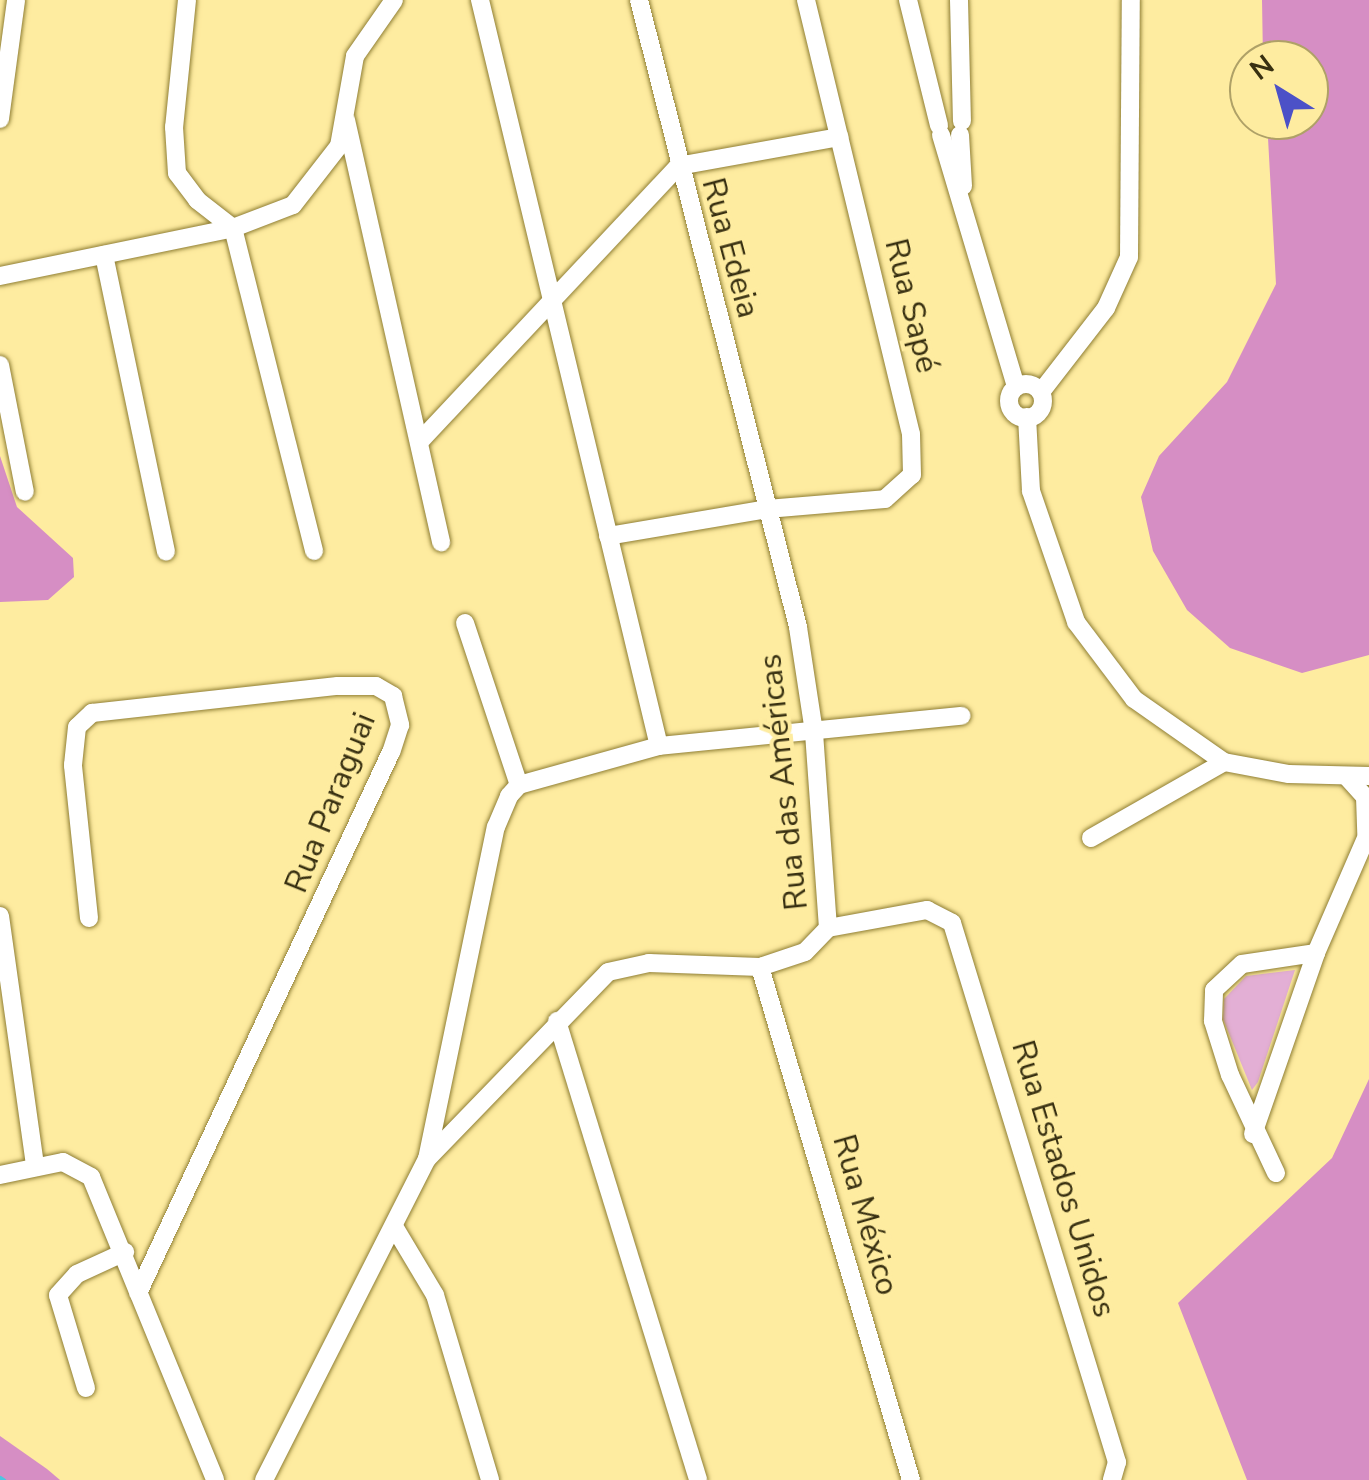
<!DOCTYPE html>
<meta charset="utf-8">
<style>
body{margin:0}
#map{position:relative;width:1369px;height:1480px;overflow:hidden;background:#feeca0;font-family:"Nunito Sans",sans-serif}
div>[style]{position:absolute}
.green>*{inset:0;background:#e3afd5}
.forest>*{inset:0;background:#d68ec4}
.stream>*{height:5px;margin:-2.5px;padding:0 2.5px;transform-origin:2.5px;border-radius:2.5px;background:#4ec5e1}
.roads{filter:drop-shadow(0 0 2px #8f7e34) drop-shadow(0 0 2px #8f7e34)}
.minor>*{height:18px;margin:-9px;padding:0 9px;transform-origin:9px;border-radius:9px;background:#fff}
.minor>.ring{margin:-9px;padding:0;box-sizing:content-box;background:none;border:18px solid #fff;border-radius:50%}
span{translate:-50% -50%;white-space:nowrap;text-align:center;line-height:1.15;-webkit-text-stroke:8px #feeca0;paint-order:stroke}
.street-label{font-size:32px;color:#383011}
.north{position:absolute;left:1229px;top:40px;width:100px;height:100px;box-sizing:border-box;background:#feeca0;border:2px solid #afa167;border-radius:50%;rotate:323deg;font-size:28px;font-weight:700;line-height:40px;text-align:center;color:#383011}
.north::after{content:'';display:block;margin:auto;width:35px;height:45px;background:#4c51c7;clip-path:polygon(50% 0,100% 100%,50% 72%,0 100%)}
</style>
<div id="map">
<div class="green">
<div style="clip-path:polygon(1295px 970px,1258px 1082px,1252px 1090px,1223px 1019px,1224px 999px,1246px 976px)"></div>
</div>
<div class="forest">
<div style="clip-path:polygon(1262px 0,1369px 0,1369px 655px,1302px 673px,1230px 648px,1187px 610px,1153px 551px,1141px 497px,1159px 456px,1227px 382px,1276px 284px,1267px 120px,1309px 120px,1309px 60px,1263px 60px)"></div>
<div style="clip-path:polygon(0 456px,17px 507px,73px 558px,74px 577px,48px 600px,0 602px)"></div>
<div style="clip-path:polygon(1369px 1079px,1369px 1480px,1247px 1480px,1178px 1303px,1332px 1158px)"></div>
<div style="clip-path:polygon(0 1436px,47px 1469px,60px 1480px,0 1480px)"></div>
</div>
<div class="stream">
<div style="left:0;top:1478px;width:4px;rotate:34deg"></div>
</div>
<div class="roads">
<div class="minor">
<div style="left:187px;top:0;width:128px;rotate:95.8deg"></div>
<div style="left:174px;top:127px;width:46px;rotate:86.3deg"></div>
<div style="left:177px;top:173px;width:34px;rotate:53deg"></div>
<div style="left:197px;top:200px;width:46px;rotate:37.9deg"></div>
<div style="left:233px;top:228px;width:333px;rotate:75.9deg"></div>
<div style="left:480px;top:0;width:767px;rotate:76.51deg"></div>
<div style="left:908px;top:0;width:129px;rotate:76.1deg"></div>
<div style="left:959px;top:0;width:121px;rotate:88.6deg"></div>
<div style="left:0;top:119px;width:120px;rotate:-82.3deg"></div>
<div style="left:346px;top:120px;width:433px;rotate:77.3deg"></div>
<div style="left:941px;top:135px;width:263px;rotate:73.4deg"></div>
<div style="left:960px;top:135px;width:51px;rotate:86.6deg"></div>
<div style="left:104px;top:255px;width:303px;rotate:78.2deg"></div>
<div style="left:0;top:276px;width:238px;rotate:-11.6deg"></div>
<div style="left:233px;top:228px;width:64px;rotate:-21deg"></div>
<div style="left:293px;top:205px;width:75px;rotate:-52.1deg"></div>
<div style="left:339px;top:146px;width:91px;rotate:-79.9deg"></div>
<div style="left:355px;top:56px;width:68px;rotate:-55.1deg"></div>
<div style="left:0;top:365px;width:129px;rotate:78.9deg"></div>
<div class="ring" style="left:1009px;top:384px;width:16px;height:16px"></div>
<div style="left:1041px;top:392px;width:106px;rotate:-52.3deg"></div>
<div style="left:1106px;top:308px;width:56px;rotate:-65.7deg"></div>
<div style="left:1129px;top:257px;width:257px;rotate:-89.6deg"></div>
<div style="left:1027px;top:417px;width:74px;rotate:86.9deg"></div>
<div style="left:1031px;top:491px;width:139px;rotate:71deg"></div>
<div style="left:1076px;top:622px;width:96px;rotate:53deg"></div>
<div style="left:1134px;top:699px;width:110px;rotate:35deg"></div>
<div style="left:1224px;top:762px;width:66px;rotate:10.5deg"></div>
<div style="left:1289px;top:774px;width:80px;rotate:1.4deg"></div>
<div style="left:422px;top:439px;width:374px;rotate:-46.8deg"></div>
<div style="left:678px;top:166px;width:164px;rotate:-10.2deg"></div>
<div style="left:608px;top:536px;width:161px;rotate:-9.6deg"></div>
<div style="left:767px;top:509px;width:118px;rotate:-4.8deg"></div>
<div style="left:885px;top:499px;width:36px;rotate:-42deg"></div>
<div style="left:912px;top:475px;width:41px;rotate:-91.4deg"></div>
<div style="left:911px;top:434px;width:447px;rotate:-103.6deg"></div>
<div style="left:465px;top:623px;width:171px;rotate:71.6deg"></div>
<div style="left:1347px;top:777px;width:27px;rotate:48deg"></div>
<div style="left:1365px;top:797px;width:37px;rotate:88deg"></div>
<div style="left:1091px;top:838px;width:153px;rotate:-29.7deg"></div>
<div style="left:0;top:916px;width:251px;rotate:82deg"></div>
<div style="left:89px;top:918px;width:154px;rotate:-96deg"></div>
<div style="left:73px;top:765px;width:38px;rotate:-84deg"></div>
<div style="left:77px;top:727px;width:21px;rotate:-43deg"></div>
<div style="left:92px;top:713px;width:247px;rotate:-6.3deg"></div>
<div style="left:338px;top:686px;width:38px"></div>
<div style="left:376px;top:686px;width:20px;rotate:30deg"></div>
<div style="left:393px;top:696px;width:30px;rotate:76deg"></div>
<div style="left:400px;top:725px;width:28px;rotate:108deg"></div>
<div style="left:391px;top:752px;width:597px;rotate:115.06deg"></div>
<div style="left:828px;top:928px;width:101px;rotate:-10.3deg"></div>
<div style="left:927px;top:910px;width:28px;rotate:27deg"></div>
<div style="left:952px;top:923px;width:564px;rotate:72.98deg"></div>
<div style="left:1117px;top:1462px;width:19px;rotate:106deg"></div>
<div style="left:760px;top:967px;width:535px;rotate:73.6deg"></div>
<div style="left:557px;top:1021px;width:480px;rotate:72.9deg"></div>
<div style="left:1253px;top:1134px;width:192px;rotate:-70.8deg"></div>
<div style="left:1316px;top:953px;width:133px;rotate:-66.5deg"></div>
<div style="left:427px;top:1159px;width:260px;rotate:-45.9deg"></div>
<div style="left:608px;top:972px;width:42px;rotate:-12.4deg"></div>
<div style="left:649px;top:963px;width:111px;rotate:2.1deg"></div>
<div style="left:760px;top:967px;width:47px;rotate:-18.4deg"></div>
<div style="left:805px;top:952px;width:33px;rotate:-46deg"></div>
<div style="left:828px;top:928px;width:196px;rotate:-94.1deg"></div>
<div style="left:814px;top:732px;width:106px;rotate:-98.7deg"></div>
<div style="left:798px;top:627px;width:647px;rotate:-104.23deg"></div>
<div style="left:1276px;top:1173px;width:108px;rotate:-115.1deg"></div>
<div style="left:1230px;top:1075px;width:57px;rotate:-107.5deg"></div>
<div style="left:1213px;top:1021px;width:31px;rotate:-88deg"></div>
<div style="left:1214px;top:990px;width:38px;rotate:-43deg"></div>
<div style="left:1242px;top:964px;width:75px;rotate:-8.5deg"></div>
<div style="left:0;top:1175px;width:64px;rotate:-11.7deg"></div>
<div style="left:63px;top:1162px;width:32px;rotate:28deg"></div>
<div style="left:91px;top:1177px;width:327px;rotate:67.7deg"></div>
<div style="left:395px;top:1228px;width:78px;rotate:59.2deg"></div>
<div style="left:435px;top:1295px;width:193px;rotate:73.4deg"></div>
<div style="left:86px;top:1388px;width:97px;rotate:-106.8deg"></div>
<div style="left:58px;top:1295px;width:28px;rotate:-48deg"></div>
<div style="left:77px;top:1274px;width:53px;rotate:-24.6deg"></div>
<div style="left:264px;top:1480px;width:360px;rotate:-63.1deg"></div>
<div style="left:427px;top:1159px;width:339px;rotate:-78.3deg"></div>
<div style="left:496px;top:827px;width:34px;rotate:-67deg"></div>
<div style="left:509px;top:796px;width:15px;rotate:-48deg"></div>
<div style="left:519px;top:785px;width:145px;rotate:-15.6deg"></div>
<div style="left:659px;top:746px;width:304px;rotate:-5.7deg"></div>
</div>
</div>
<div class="street-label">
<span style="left:730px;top:248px;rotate:75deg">Rua Edeia</span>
<span style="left:911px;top:306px;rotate:76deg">Rua Sapé</span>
<span style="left:784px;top:782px;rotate:-96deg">Rua das Américas</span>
<span style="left:331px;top:803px;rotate:-68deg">Rua Paraguai</span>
<span style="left:1063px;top:1179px;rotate:73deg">Rua Estados Unidos</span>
<span style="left:865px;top:1215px;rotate:74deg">Rua México</span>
</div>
<div class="north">N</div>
</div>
